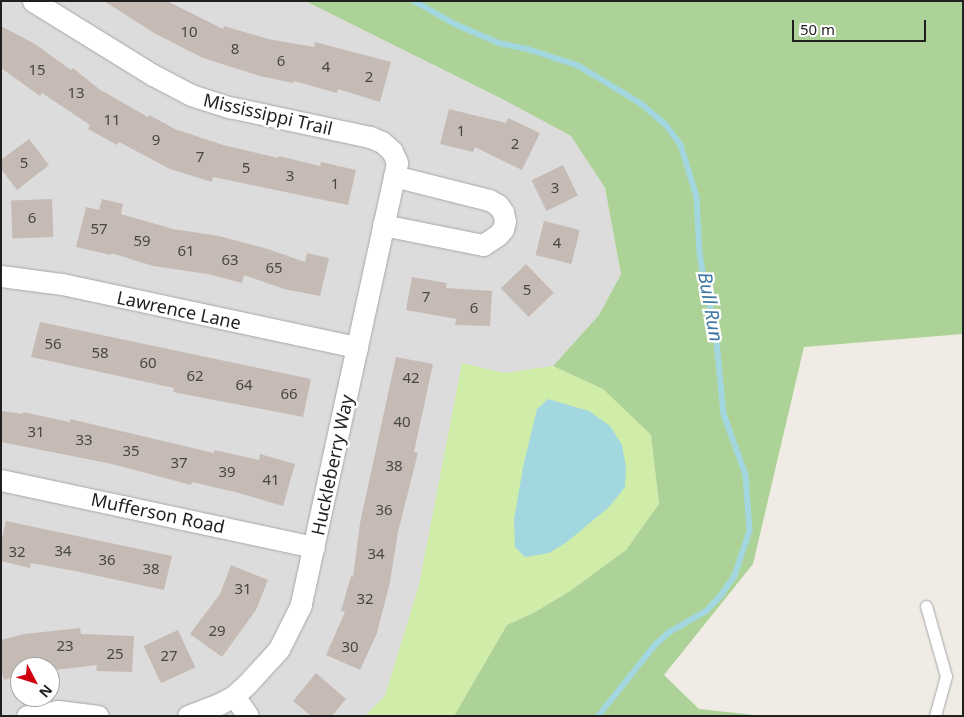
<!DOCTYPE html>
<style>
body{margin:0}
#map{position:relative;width:964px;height:717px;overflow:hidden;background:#f0ece5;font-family:"Noto Sans",sans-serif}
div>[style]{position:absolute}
.residential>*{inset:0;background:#dddcdc}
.grass>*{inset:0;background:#cfeda8}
.forest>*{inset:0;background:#add297}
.water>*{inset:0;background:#a3d7e0}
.stream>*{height:5.5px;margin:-2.75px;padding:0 2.75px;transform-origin:2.75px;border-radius:2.75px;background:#a3d7e0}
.building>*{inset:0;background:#c5bbb4;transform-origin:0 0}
.roads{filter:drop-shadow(0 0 1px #a6a6a6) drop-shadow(0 0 1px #a6a6a6)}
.lane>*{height:11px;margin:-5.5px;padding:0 5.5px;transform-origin:5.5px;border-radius:5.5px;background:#fff}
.street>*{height:21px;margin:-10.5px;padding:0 10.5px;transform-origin:10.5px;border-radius:10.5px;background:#fff}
span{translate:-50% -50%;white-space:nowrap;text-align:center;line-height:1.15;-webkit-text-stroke:4.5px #fff;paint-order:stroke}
.number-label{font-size:15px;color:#484644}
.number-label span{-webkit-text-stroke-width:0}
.street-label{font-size:18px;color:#1f1f1f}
.water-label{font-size:19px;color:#4179a4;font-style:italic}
.frame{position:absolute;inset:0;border:2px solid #1f1f1f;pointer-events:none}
.north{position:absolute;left:10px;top:657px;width:50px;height:50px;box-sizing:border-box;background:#fff;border:1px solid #a5a5a5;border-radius:50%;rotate:130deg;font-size:14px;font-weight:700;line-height:20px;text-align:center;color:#1f1f1f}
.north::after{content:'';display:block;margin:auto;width:18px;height:22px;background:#ce000f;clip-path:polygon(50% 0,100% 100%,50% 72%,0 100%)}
.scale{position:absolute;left:792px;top:20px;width:134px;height:22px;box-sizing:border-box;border:2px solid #1f1f1f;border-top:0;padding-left:6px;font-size:15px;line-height:18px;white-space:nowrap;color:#1f1f1f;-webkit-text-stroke:4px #fff;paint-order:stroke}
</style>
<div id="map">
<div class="residential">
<div style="clip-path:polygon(evenodd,1px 1px,304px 1px,506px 101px,571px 136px,605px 188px,621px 274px,599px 315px,553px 366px,504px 373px,462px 363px,419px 585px,385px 696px,365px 716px,1px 716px,1px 1px,20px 667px,50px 667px,50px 697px,20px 697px,20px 667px)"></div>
</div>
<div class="grass">
<div style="clip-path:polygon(462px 363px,504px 373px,553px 366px,603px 389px,651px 435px,659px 504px,626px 550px,570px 591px,535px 612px,507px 625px,454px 716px,365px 716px,385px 696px,419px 585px)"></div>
</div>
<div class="forest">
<div style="clip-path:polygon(305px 1px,963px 1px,963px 334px,804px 347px,753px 564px,664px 675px,699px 709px,765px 716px,454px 716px,507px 625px,535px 612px,570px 591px,626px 550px,659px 504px,651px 435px,603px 389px,553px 366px,599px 315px,621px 274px,605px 188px,571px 136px,506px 101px)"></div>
</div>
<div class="water">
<div style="clip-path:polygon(548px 399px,589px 411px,610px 426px,622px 445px,626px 467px,625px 487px,609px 507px,567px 542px,549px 553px,525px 557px,515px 547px,514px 520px,523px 467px,537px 409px)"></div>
</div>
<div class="stream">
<div style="left:414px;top:1px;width:47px;rotate:29.3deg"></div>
<div style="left:455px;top:24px;width:48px;rotate:23.4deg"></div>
<div style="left:499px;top:43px;width:30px;rotate:12deg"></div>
<div style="left:528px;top:49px;width:54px;rotate:18.4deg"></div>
<div style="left:579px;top:66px;width:74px;rotate:31.1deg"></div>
<div style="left:642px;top:104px;width:32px;rotate:41deg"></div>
<div style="left:666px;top:125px;width:25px;rotate:53deg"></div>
<div style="left:681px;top:145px;width:54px;rotate:72.9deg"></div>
<div style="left:697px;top:197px;width:56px;rotate:86.9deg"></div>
<div style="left:700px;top:253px;width:39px;rotate:81deg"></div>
<div style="left:706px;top:292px;width:30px;rotate:73deg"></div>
<div style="left:715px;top:321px;width:93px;rotate:84.5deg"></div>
<div style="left:724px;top:414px;width:65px;rotate:70.2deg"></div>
<div style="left:746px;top:475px;width:56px;rotate:85.9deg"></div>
<div style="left:750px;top:531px;width:47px;rotate:108.4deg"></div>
<div style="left:735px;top:576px;width:24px;rotate:125deg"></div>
<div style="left:721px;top:596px;width:21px;rotate:133deg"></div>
<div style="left:707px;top:611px;width:44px;rotate:149.9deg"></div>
<div style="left:669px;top:633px;width:21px;rotate:137deg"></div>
<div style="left:654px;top:647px;width:88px;rotate:128.6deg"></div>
</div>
<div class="building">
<div style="clip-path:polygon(104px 1px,167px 1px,223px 29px,224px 26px,268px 39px,314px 47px,315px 42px,391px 62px,380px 102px,338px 89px,337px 93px,294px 81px,293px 83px,260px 76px,203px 58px,154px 33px)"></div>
<div style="clip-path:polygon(1px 26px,35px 44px,71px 70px,73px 68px,99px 89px,148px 117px,149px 115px,175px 129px,223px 145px,278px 158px,279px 156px,320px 166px,321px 162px,356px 170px,348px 205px,213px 177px,212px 182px,170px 169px,119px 142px,117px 145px,88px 129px,90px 125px,42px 93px,40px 96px,1px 68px)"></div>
<div style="clip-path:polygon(449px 109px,506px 123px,508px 118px,540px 133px,522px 170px,475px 147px,473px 152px,440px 144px)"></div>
<div style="clip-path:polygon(29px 139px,49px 165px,17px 190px,1px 169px,1px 160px)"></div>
<div style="left:563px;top:165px;width:34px;height:35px;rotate:64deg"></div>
<div style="left:52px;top:199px;width:38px;height:41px;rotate:88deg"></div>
<div style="clip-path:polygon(102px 199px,123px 204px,121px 214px,173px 229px,219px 236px,268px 249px,305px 262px,307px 253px,329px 258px,320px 296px,284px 289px,244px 275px,242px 283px,208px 274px,153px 266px,111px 253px,111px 255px,76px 247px,86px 207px,99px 210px)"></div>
<div style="left:544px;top:221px;width:37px;height:35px;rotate:14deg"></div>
<div style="left:526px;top:264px;width:40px;height:35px;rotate:46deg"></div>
<div style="clip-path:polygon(412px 277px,447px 283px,446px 288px,492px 291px,490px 326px,455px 325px,456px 319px,406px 310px)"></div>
<div style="clip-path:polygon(40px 322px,311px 379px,303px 417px,173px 392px,174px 388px,31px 357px)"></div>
<div style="clip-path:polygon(396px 357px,433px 364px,414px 452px,418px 453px,398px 532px,390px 582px,377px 633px,360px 670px,326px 655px,345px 612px,341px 611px,351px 576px,353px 577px,360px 523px)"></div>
<div style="clip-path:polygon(1px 411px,23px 414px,23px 412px,70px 422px,70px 419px,214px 453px,214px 450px,259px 460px,260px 454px,295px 464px,283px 506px,239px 493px,192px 482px,191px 485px,112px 464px,1px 442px)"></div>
<div style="clip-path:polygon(6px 521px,172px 556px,164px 590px,75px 571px,31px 563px,30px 568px,1px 561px,1px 543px)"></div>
<div style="clip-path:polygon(231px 565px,268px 580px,256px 610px,222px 657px,190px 634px,220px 594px)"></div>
<div style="clip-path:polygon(80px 628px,81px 634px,134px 636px,132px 672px,96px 671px,97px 665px,55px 670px,54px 667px,20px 667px,20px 676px,4px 680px,1px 669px,1px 640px,24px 634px)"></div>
<div style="left:178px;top:630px;width:41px;height:38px;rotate:65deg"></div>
<div style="clip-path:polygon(316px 673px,346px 699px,332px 716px,311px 716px,293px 701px)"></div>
</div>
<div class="roads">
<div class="lane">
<div style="left:926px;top:606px;width:73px;rotate:74.1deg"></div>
<div style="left:946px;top:676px;width:41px;rotate:105.4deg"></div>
</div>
<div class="street">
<div style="left:33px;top:1px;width:141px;rotate:31.7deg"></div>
<div style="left:153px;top:75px;width:43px;rotate:27.8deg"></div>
<div style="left:191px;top:95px;width:40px;rotate:18deg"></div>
<div style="left:229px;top:107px;width:144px;rotate:12deg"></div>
<div style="left:370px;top:137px;width:13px;rotate:23deg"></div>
<div style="left:382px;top:142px;width:13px;rotate:42deg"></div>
<div style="left:392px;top:151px;width:13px;rotate:67deg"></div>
<div style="left:397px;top:163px;width:452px;rotate:102.3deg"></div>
<div style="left:301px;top:605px;width:49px;rotate:116.6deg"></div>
<div style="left:279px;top:649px;width:47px;rotate:132.4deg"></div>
<div style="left:247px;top:684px;width:18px;rotate:137deg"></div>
<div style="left:234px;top:696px;width:17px;rotate:152deg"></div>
<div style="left:219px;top:704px;width:33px;rotate:159deg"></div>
<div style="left:383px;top:225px;width:102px;rotate:11.3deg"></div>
<div style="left:483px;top:245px;width:18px;rotate:-34deg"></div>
<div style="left:498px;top:235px;width:8px;rotate:-50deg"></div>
<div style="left:503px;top:229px;width:8px;rotate:-76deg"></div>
<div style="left:505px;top:221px;width:9px;rotate:-103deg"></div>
<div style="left:503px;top:212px;width:9px;rotate:-126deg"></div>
<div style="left:498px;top:205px;width:10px;rotate:-151deg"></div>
<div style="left:489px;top:200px;width:98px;rotate:-165.8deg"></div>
<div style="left:1px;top:276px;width:62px;rotate:7.5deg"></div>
<div style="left:62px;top:284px;width:302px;rotate:12.1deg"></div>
<div style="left:1px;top:480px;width:320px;rotate:12.1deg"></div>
<div style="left:234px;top:696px;width:24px;rotate:55deg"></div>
<div style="left:27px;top:716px;width:31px;rotate:-9deg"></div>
<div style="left:58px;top:711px;width:40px;rotate:7.1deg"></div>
</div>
</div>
<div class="number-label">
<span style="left:189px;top:32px">10</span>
<span style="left:235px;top:49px">8</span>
<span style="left:281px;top:61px">6</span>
<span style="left:326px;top:67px">4</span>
<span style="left:37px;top:70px">15</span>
<span style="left:369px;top:77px">2</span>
<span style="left:76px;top:93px">13</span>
<span style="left:112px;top:120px">11</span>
<span style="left:461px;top:131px">1</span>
<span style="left:156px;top:140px">9</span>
<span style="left:515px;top:144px">2</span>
<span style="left:200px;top:157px">7</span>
<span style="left:24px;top:163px">5</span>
<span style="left:246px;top:168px">5</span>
<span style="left:290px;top:176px">3</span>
<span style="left:335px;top:184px">1</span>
<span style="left:555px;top:188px">3</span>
<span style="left:32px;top:218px">6</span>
<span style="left:99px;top:229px">57</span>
<span style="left:142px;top:241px">59</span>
<span style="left:557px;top:243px">4</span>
<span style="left:186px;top:251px">61</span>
<span style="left:230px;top:260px">63</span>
<span style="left:274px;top:268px">65</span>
<span style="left:527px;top:290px">5</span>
<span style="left:426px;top:297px">7</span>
<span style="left:474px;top:308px">6</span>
<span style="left:53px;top:344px">56</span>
<span style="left:100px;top:353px">58</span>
<span style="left:148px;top:363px">60</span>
<span style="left:195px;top:376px">62</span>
<span style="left:411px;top:378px">42</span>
<span style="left:244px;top:385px">64</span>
<span style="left:289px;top:394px">66</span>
<span style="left:402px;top:422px">40</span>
<span style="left:36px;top:432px">31</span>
<span style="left:84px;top:440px">33</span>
<span style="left:131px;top:451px">35</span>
<span style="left:179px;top:463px">37</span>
<span style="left:394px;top:466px">38</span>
<span style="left:227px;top:472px">39</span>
<span style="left:271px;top:480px">41</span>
<span style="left:384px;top:510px">36</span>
<span style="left:63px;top:551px">34</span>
<span style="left:17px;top:552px">32</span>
<span style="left:376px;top:554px">34</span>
<span style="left:107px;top:560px">36</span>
<span style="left:151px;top:569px">38</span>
<span style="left:243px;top:589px">31</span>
<span style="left:365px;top:599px">32</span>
<span style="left:217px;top:631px">29</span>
<span style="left:65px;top:646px">23</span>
<span style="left:350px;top:647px">30</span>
<span style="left:115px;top:654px">25</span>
<span style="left:169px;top:656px">27</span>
</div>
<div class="street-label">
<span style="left:268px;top:114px;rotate:13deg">Mississippi Trail</span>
<span style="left:179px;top:310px;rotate:12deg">Lawrence Lane</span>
<span style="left:332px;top:465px;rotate:-78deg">Huckleberry Way</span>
<span style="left:158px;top:513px;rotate:12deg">Mufferson Road</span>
</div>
<div class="water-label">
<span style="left:710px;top:307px;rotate:80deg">Bull Run</span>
</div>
<div class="frame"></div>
<div class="north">N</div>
<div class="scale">50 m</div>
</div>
